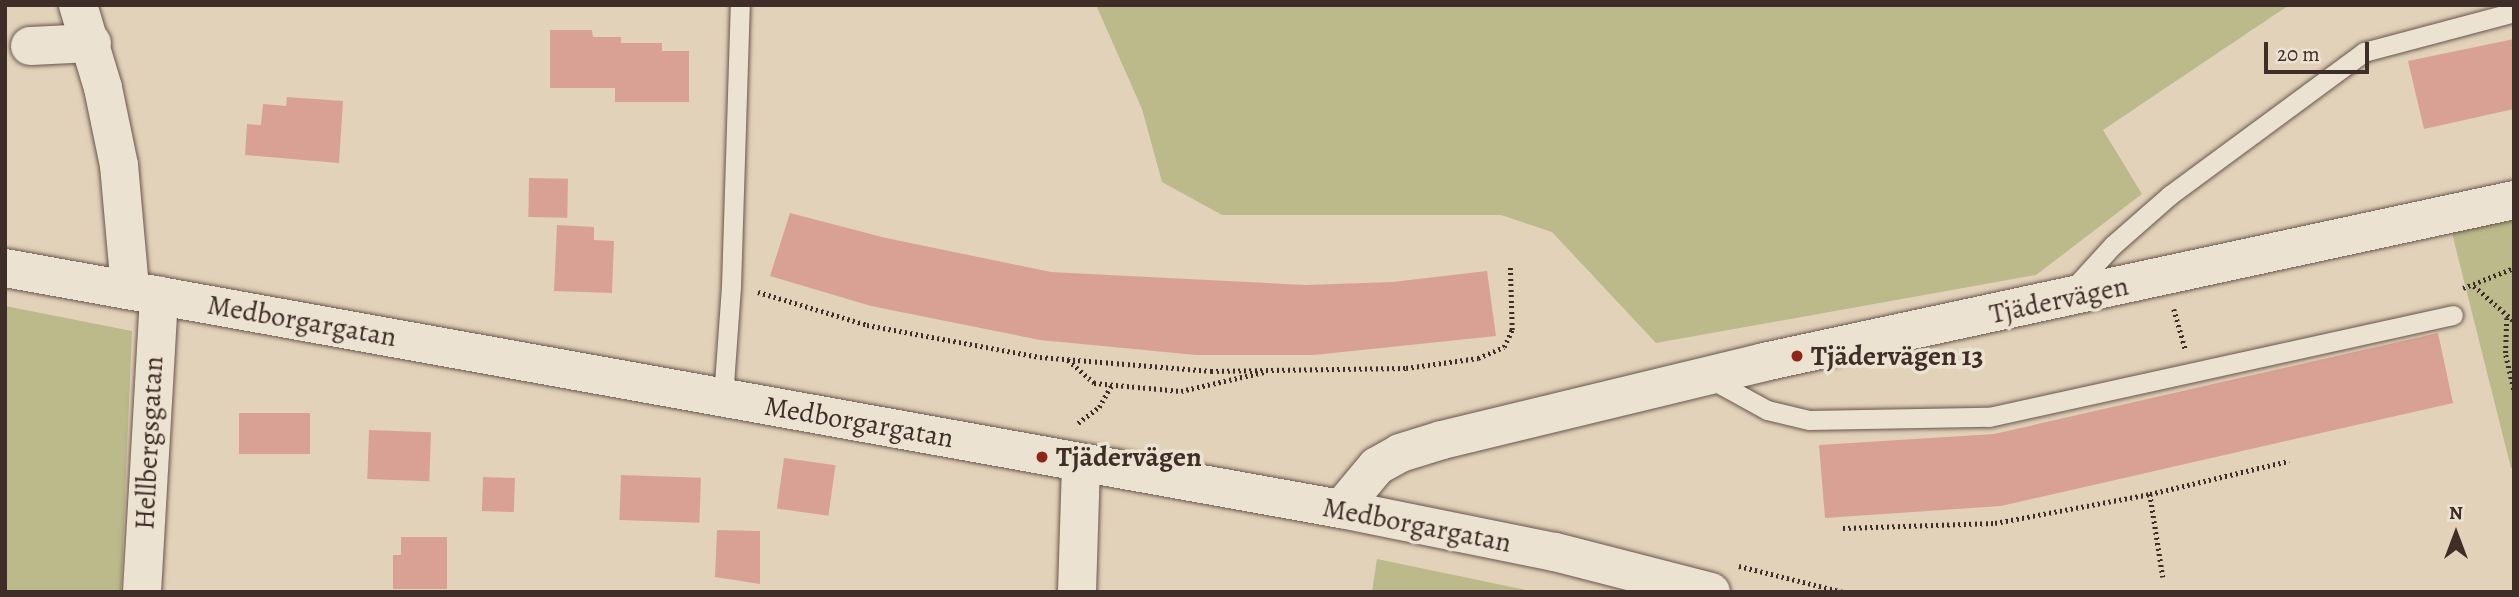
<!DOCTYPE html>
<meta charset="utf-8">
<style>
body{margin:0}
#map{position:relative;width:2519px;height:597px;overflow:hidden;background:#e2d2ba;font-family:Alegreya,serif}
div>[style]{position:absolute}
.green>*{inset:0;background:#bcb98a}
.building>*{inset:0;background:#d9a194;transform-origin:0 0}
.path>*{height:4.5px;margin-top:-2.25px;transform-origin:0;background:repeating-linear-gradient(90deg,#3f2d27 0 2px,transparent 0 5.5px)}
.roads{filter:drop-shadow(0 0 2px #68564c) drop-shadow(0 0 2px #68564c)}
.lane>*{height:19px;margin:-9.5px;padding:0 9.5px;transform-origin:9.5px;border-radius:9.5px;background:#ece2d2}
.street>*{height:38px;margin:-19px;padding:0 19px;transform-origin:19px;border-radius:19px;background:#ece2d2}
.secondary>*{height:38px;margin:-19px;padding:0 19px;transform-origin:19px;border-radius:19px;background:#ece2d2}
.dots>*{width:19px;height:19px;translate:-50% -50%;box-sizing:border-box;border:4px solid #ece2d2;border-radius:50%}
span{translate:-50% -50%;white-space:nowrap;text-align:center;line-height:1.15;-webkit-text-stroke:7px #ece2d2;paint-order:stroke}
.street-label{font-size:28px;color:#3f2d27}
.poi-label{font-size:28px;color:#3f2d27;font-weight:700}
.left{translate:0 -50%;text-align:left}
.frame{position:absolute;inset:0;border:7px solid #3f2d27;pointer-events:none}
.north{position:absolute;left:2421px;top:499px;width:70px;height:70px;-webkit-text-stroke:5px #ece2d2;paint-order:stroke;rotate:0deg;font-size:19px;font-weight:700;line-height:28px;text-align:center;color:#3f2d27}
.north::after{content:'';display:block;margin:auto;width:24px;height:32px;background:#3f2d27;clip-path:polygon(50% 0,100% 100%,50% 72%,0 100%)}
.scale{position:absolute;left:2264px;top:42px;width:105px;height:32px;box-sizing:border-box;border:4px solid #3f2d27;border-top:0;padding-left:9px;font-size:21px;line-height:24px;white-space:nowrap;color:#3f2d27;-webkit-text-stroke:5px #ece2d2;paint-order:stroke}
</style>
<div id="map">
<div class="green">
<div style="clip-path:polygon(1096px 5px,2289px 5px,2103px 130px,2142px 194px,2036px 275px,1656px 343px,1552px 232px,1501px 215px,1222px 215px,1162px 182px,1142px 109px)"></div>
<div style="clip-path:polygon(2514px 221px,2514px 467px,2511px 468px,2451px 229px)"></div>
<div style="clip-path:polygon(5px 306px,132px 331px,121px 592px,5px 592px)"></div>
<div style="clip-path:polygon(1377px 559px,1535px 592px,1372px 592px)"></div>
</div>
<div class="building">
<div style="clip-path:polygon(550px 30px,592px 30px,593px 37px,621px 37px,621px 43px,662px 43px,662px 51px,689px 51px,689px 102px,615px 102px,615px 88px,550px 88px)"></div>
<div style="clip-path:polygon(2514px 39px,2514px 109px,2424px 129px,2408px 61px)"></div>
<div style="clip-path:polygon(287px 97px,343px 101px,339px 163px,245px 155px,247px 124px,261px 125px,263px 104px,286px 106px)"></div>
<div style="left:529px;top:178px;width:39px;height:39px;rotate:1deg"></div>
<div style="clip-path:polygon(790px 213px,886px 238px,1051px 272px,1305px 285px,1392px 282px,1487px 271px,1496px 336px,1314px 355px,1196px 355px,1040px 340px,871px 306px,770px 276px)"></div>
<div style="clip-path:polygon(557px 225px,594px 227px,594px 240px,614px 241px,612px 293px,554px 291px)"></div>
<div style="clip-path:polygon(2438px 333px,2453px 403px,2001px 506px,1825px 518px,1819px 445px,1994px 434px)"></div>
<div style="left:239px;top:413px;width:71px;height:41px"></div>
<div style="left:369px;top:430px;width:62px;height:49px;rotate:2deg"></div>
<div style="left:784px;top:458px;width:52px;height:51px;rotate:8deg"></div>
<div style="left:621px;top:475px;width:80px;height:45px;rotate:2deg"></div>
<div style="left:483px;top:477px;width:32px;height:34px;rotate:2deg"></div>
<div style="clip-path:polygon(717px 530px,760px 531px,760px 584px,715px 577px)"></div>
<div style="clip-path:polygon(401px 537px,447px 537px,447px 589px,393px 589px,393px 555px,401px 555px)"></div>
</div>
<div class="path">
<div style="left:2474px;top:286px;width:53px;rotate:41.2deg"></div>
<div style="left:2463px;top:288px;width:55px;rotate:-21.4deg"></div>
<div style="left:758px;top:292px;width:114px;rotate:16.8deg"></div>
<div style="left:867px;top:325px;width:176px;rotate:10.5deg"></div>
<div style="left:1040px;top:357px;width:172px;rotate:4.7deg"></div>
<div style="left:1211px;top:371px;width:195px;rotate:-0.9deg"></div>
<div style="left:1406px;top:368px;width:73px;rotate:-7.9deg"></div>
<div style="left:1478px;top:358px;width:28px;rotate:-23deg"></div>
<div style="left:1504px;top:347px;width:19px;rotate:-65deg"></div>
<div style="left:1512px;top:330px;width:66px;rotate:-91.7deg"></div>
<div style="left:2174px;top:309px;width:41px;rotate:74.2deg"></div>
<div style="left:2507px;top:318px;width:37px;rotate:92deg"></div>
<div style="left:2506px;top:355px;width:36px;rotate:77deg"></div>
<div style="left:1068px;top:360px;width:35px;rotate:41deg"></div>
<div style="left:1094px;top:383px;width:87px;rotate:5.3deg"></div>
<div style="left:1181px;top:391px;width:85px;rotate:-12.9deg"></div>
<div style="left:1078px;top:423px;width:26px;rotate:-37deg"></div>
<div style="left:1099px;top:407px;width:24px;rotate:-60deg"></div>
<div style="left:2150px;top:494px;width:84px;rotate:81.1deg"></div>
<div style="left:1843px;top:528px;width:152px;rotate:-1.9deg"></div>
<div style="left:1995px;top:523px;width:158px;rotate:-10.6deg"></div>
<div style="left:2150px;top:494px;width:143px;rotate:-13.4deg"></div>
<div style="left:1739px;top:566px;width:107px;rotate:14deg"></div>
</div>
<div class="roads">
<div class="lane">
<div style="left:2071px;top:291px;width:62px;rotate:-47.6deg"></div>
<div style="left:2113px;top:245px;width:76px;rotate:-41.3deg"></div>
<div style="left:2170px;top:195px;width:241px;rotate:-36.4deg"></div>
<div style="left:2364px;top:52px;width:155px;rotate:-14.9deg"></div>
<div style="left:1707px;top:377px;width:68px;rotate:28.8deg"></div>
<div style="left:1767px;top:410px;width:43px;rotate:13.4deg"></div>
<div style="left:1809px;top:420px;width:180px;rotate:-1deg"></div>
<div style="left:1989px;top:417px;width:475px;rotate:-12.4deg"></div>
<div style="left:723px;top:398px;width:112px;rotate:-85.9deg"></div>
<div style="left:731px;top:286px;width:281px;rotate:-88.2deg"></div>
</div>
<div class="street">
<div style="left:78px;top:5px;width:87px;rotate:73.2deg"></div>
<div style="left:103px;top:88px;width:79px;rotate:78.3deg"></div>
<div style="left:119px;top:165px;width:124px;rotate:84.9deg"></div>
<div style="left:30px;top:46px;width:62px;rotate:-2.8deg"></div>
<div style="left:1341px;top:509px;width:56px;rotate:-50.1deg"></div>
<div style="left:1377px;top:466px;width:26px;rotate:-29deg"></div>
<div style="left:1400px;top:453px;width:44px;rotate:-17.2deg"></div>
<div style="left:1442px;top:440px;width:331px;rotate:-13.6deg"></div>
<div style="left:1764px;top:362px;width:767px;rotate:-12.19deg"></div>
<div style="left:142px;top:592px;width:297px;rotate:-86.7deg"></div>
<div style="left:1077px;top:592px;width:128px;rotate:-88.2deg"></div>
</div>
<div class="secondary">
<div style="left:5px;top:268px;width:1358px;rotate:10.23deg"></div>
<div style="left:1341px;top:509px;width:218px;rotate:11.4deg"></div>
<div style="left:1555px;top:552px;width:161px;rotate:14.4deg"></div>
</div>
</div>
<div class="dots">
<div style="left:1797px;top:356px;background:#8f2418"></div>
<div style="left:1042px;top:457px;background:#8f2418"></div>
</div>
<div class="street-label">
<span style="left:2059px;top:300px;rotate:-12deg">Tjädervägen</span>
<span style="left:302px;top:321px;rotate:10deg">Medborgargatan</span>
<span style="left:859px;top:422px;rotate:10deg">Medborgargatan</span>
<span style="left:149px;top:443px;rotate:-87deg">Hellbergsgatan</span>
<span style="left:1417px;top:525px;rotate:11deg">Medborgargatan</span>
</div>
<div class="poi-label">
<span class="left" style="left:1811px;top:356px">Tjädervägen 13</span>
<span class="left" style="left:1056px;top:457px">Tjädervägen</span>
</div>
<div class="frame"></div>
<div class="north">N</div>
<div class="scale">20 m</div>
</div>
